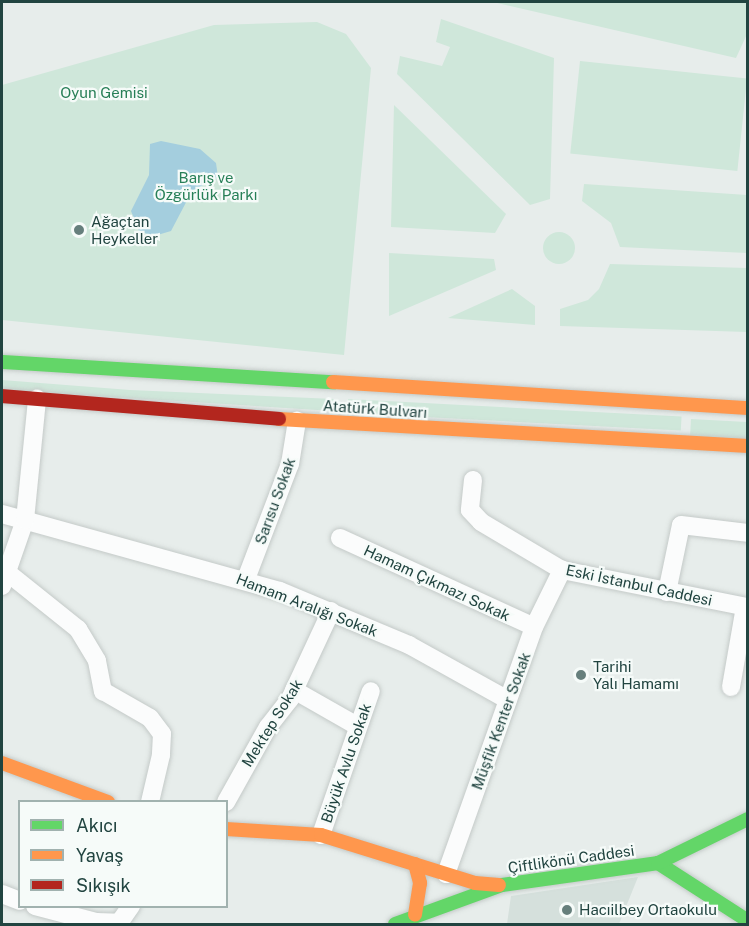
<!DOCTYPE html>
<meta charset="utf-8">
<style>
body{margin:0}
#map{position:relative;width:749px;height:926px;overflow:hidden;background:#e7edeb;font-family:"Public Sans",sans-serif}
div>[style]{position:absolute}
.built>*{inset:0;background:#d5e0dc}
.green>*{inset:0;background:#cfe7da;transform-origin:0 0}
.round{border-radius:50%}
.water>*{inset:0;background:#a4cede}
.roads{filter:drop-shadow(0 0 2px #c4cac8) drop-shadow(0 0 2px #c4cac8)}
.street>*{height:18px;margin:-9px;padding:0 9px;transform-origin:9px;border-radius:9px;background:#fbfcfc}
.fast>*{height:14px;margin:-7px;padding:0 7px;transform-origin:7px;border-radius:7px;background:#63d668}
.slow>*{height:14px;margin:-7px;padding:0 7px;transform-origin:7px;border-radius:7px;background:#ff974d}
.jam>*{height:14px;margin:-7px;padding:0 7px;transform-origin:7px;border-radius:7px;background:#b3261e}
.dots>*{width:16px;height:16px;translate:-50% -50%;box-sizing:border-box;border:3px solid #f6fbf9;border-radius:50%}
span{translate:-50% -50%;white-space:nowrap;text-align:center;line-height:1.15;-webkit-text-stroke:4.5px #f6fbf9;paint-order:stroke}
.park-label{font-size:15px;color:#277f57}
.poi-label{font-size:15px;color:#214440}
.left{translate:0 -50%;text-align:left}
.street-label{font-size:15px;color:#214440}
.frame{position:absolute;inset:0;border:3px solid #214440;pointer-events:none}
.legend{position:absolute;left:18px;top:800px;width:210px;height:108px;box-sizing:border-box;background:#f6fbf9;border:2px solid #a1b2af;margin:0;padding:8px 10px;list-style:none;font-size:18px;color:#214440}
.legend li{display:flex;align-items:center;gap:12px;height:30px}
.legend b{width:30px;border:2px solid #a1b2af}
</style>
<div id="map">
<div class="built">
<div style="clip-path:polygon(638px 877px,619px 924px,507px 924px,511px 896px)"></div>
</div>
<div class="green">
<div style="clip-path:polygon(493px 2px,747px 2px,747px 34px,736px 58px)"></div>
<div style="clip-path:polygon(441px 19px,554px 58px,550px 199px,530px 205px,397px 74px,400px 56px,442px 66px,450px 47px,436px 42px)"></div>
<div style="clip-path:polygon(317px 22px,346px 34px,371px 68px,344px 355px,2px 320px,2px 85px,214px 25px)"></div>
<div style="left:580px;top:61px;width:168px;height:93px;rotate:6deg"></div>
<div style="clip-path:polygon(394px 105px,506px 214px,495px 233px,391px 227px)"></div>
<div style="clip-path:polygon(584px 184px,747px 195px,747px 253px,620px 247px,611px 223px,582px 201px)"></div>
<div class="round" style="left:543px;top:232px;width:32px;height:32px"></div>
<div style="clip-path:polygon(389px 253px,494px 259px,496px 270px,389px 316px)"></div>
<div style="clip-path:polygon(610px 264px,747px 268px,747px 332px,560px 326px,560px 309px,588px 300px,599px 289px)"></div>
<div style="clip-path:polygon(512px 289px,535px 306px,535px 325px,448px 318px)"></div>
<div style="clip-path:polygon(2px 380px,130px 390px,334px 399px,333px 411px,2px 390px)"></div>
<div style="left:348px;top:399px;width:334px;height:14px;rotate:3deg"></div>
<div style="left:691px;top:419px;width:56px;height:17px;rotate:3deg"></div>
</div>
<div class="water">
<div style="clip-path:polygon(161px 141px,200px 149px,216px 163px,218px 177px,192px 191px,171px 231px,154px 236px,139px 231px,131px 211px,149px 175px,150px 144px)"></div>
</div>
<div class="roads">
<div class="street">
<div style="left:473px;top:480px;width:30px;rotate:96deg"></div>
<div style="left:470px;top:510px;width:16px;rotate:47deg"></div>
<div style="left:481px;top:522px;width:94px;rotate:30.7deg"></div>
<div style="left:562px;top:570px;width:190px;rotate:11.3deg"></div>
<div style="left:2px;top:514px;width:288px;rotate:15.5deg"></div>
<div style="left:280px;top:591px;width:140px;rotate:22.7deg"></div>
<div style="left:409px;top:645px;width:113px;rotate:29.1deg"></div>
<div style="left:340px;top:538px;width:213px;rotate:24.6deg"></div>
<div style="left:8px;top:573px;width:90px;rotate:38.7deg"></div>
<div style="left:78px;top:629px;width:37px;rotate:59deg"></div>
<div style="left:97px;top:661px;width:31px;rotate:79deg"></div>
<div style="left:103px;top:691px;width:54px;rotate:29.9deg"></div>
<div style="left:150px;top:718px;width:20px;rotate:53deg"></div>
<div style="left:162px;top:734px;width:21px;rotate:93deg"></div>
<div style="left:161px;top:755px;width:48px;rotate:103.2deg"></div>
<div style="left:246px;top:579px;width:123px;rotate:-69.1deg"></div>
<div style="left:290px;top:464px;width:44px;rotate:-80.8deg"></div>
<div style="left:2px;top:586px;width:70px;rotate:-70.8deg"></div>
<div style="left:25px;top:520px;width:122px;rotate:-84.3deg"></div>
<div style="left:667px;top:592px;width:68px;rotate:-78.2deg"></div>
<div style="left:681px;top:525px;width:67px;rotate:6.8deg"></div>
<div style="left:731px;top:687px;width:81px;rotate:-80.1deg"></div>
<div style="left:294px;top:690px;width:73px;rotate:29.7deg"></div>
<div style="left:226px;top:802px;width:86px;rotate:-60.8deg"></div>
<div style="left:268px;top:727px;width:36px;rotate:-52deg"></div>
<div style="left:290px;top:699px;width:97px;rotate:-65deg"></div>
<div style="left:321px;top:835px;width:152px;rotate:-70.9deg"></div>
<div style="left:446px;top:874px;width:262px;rotate:-70.4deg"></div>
<div style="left:534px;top:627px;width:64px;rotate:-63.8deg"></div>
<div style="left:2px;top:894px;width:19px;rotate:21deg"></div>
<div style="left:35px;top:906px;width:63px;rotate:14.7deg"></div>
<div style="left:96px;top:922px;width:23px;rotate:2deg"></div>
<div style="left:119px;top:923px;width:21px;rotate:-55deg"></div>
</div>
<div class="fast">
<div style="left:2px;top:362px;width:332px;rotate:3.5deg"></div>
<div style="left:658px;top:863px;width:107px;rotate:32.8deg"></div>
<div style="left:395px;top:924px;width:114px;rotate:-20deg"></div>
<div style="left:502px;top:885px;width:158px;rotate:-8deg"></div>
<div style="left:658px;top:863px;width:100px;rotate:-26.1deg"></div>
</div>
<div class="slow">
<div style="left:333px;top:382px;width:416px;rotate:3.6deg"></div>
<div style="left:279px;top:419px;width:470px;rotate:3.3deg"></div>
<div style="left:2px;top:763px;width:113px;rotate:20.2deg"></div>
<div style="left:226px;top:829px;width:95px;rotate:3.6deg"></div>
<div style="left:321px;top:835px;width:161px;rotate:17.3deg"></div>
<div style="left:475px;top:883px;width:24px;rotate:5deg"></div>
<div style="left:415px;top:864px;width:20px;rotate:75deg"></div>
<div style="left:420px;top:883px;width:32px;rotate:99deg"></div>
</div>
<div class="jam">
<div style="left:2px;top:396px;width:278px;rotate:4.7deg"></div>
</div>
</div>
<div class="dots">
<div style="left:79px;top:230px;background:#667f7c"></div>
<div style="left:581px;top:675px;background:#667f7c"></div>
<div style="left:567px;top:910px;background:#667f7c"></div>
</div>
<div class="park-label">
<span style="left:104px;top:93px">Oyun Gemisi</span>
<span style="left:206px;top:186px">Barış ve<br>Özgürlük Parkı</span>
</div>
<div class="poi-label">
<span class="left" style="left:91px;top:230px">Ağaçtan<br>Heykeller</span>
<span class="left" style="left:593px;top:675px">Tarihi<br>Yalı Hamamı</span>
<span class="left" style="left:579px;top:910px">Hacıilbey Ortaokulu</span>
</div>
<div class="street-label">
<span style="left:375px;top:409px;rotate:4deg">Atatürk Bulvarı</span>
<span style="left:275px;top:501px;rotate:-70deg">Sarısu Sokak</span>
<span style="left:437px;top:583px;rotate:25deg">Hamam Çıkmazı Sokak</span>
<span style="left:639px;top:585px;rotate:12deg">Eski İstanbul Caddesi</span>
<span style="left:307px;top:605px;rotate:21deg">Hamam Aralığı Sokak</span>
<span style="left:501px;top:721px;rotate:-70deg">Müşfik Kenter Sokak</span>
<span style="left:272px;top:723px;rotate:-58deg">Mektep Sokak</span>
<span style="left:346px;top:763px;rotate:-71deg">Büyük Avlu Sokak</span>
<span style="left:571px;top:859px;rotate:-8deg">Çiftlikönü Caddesi</span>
</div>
<div class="frame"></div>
<ul class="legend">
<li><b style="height:8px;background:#63d668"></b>Akıcı</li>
<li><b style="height:8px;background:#ff974d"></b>Yavaş</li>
<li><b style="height:8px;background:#b3261e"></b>Sıkışık</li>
</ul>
</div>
